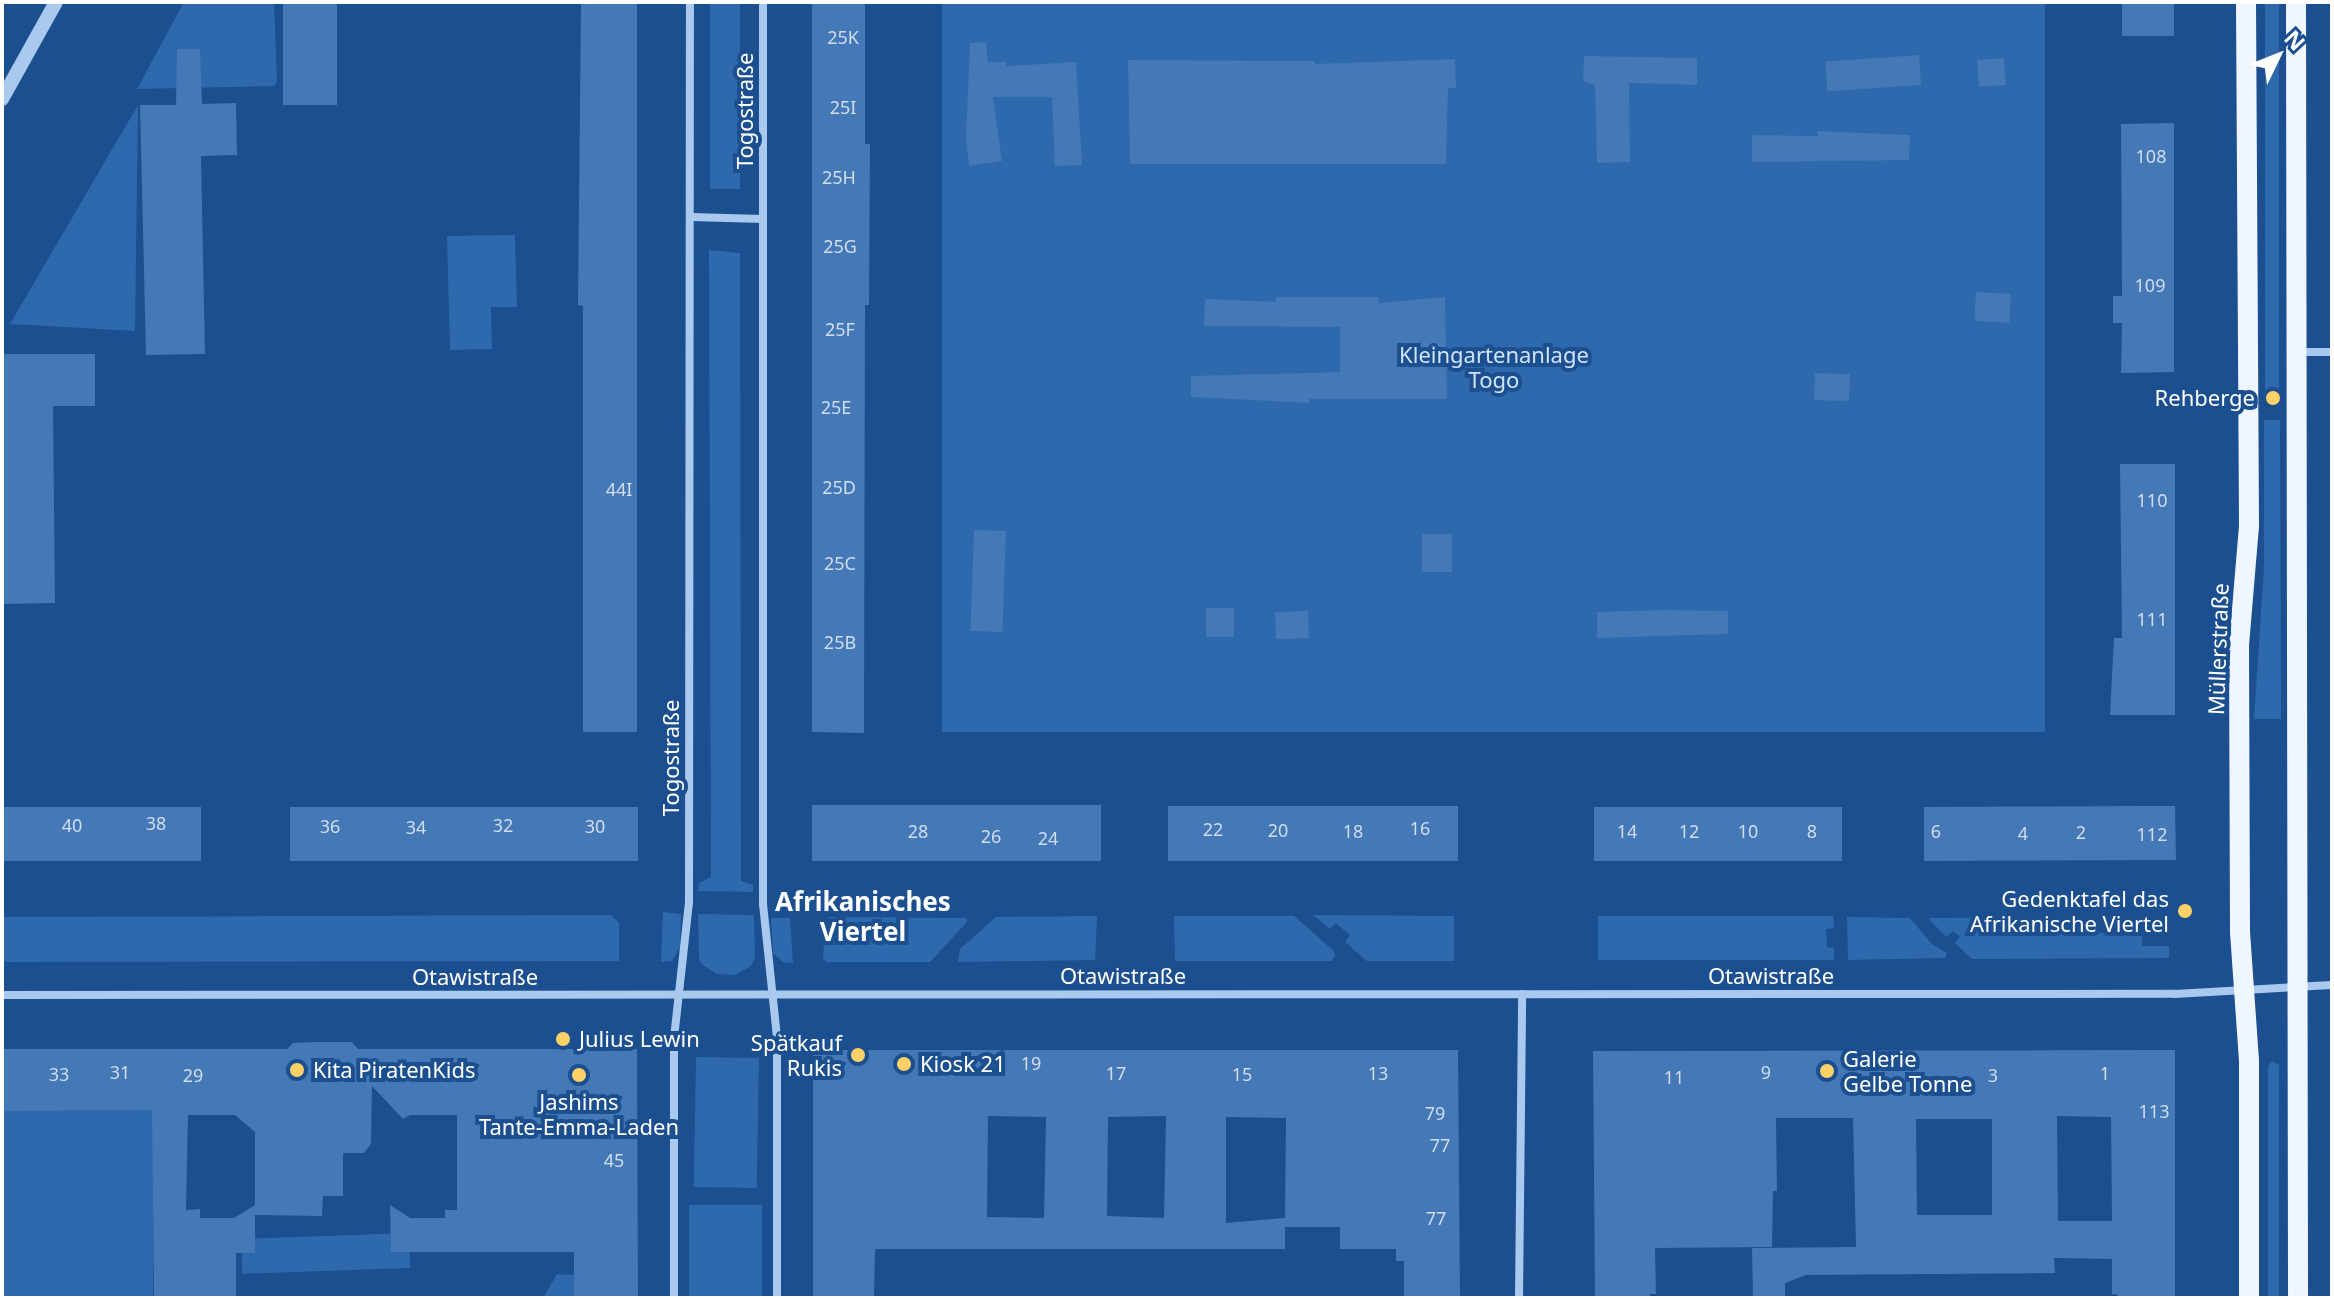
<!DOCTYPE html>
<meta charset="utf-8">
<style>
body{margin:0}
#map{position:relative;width:2334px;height:1300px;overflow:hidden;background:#1b4f8f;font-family:"Noto Sans",sans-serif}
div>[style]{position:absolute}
.green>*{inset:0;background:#2e69ad;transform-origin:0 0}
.building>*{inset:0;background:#4478b7;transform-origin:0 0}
.minor>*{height:8px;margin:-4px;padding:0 4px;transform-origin:4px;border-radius:4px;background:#a9c9ee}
.tertiary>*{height:14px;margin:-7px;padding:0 7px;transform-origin:7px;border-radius:7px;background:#a9c9ee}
.primary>*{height:20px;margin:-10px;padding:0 10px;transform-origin:10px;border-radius:10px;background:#f0f6ff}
.dots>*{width:22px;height:22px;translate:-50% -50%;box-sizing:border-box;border:4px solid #1b4f8f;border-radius:50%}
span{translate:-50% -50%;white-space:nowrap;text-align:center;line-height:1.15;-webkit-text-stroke:8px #1b4f8f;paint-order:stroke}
.number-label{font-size:18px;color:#d0dded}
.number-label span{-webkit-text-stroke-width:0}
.street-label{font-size:22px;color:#fff}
.park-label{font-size:22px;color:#cfe3fa}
.poi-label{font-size:22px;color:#fff}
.right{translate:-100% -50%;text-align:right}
.left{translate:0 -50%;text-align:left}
.quarter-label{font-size:26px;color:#fff;font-weight:700}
.frame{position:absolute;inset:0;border:4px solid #fff;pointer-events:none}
.north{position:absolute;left:2238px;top:16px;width:80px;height:80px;-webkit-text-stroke:6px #1b4f8f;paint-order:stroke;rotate:47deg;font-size:22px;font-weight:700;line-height:32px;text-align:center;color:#fff}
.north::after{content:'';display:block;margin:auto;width:28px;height:36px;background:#fff;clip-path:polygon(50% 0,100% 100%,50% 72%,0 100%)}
</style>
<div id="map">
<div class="green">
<div style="clip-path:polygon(184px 2px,274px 2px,277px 81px,274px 86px,137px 89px)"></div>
<div style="left:710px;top:2px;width:30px;height:187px"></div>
<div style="left:942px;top:2px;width:1103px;height:730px"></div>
<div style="left:2265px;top:2px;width:14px;height:388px"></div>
<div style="clip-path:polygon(138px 105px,135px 331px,10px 324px)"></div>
<div style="clip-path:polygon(515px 235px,517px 307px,491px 307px,492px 349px,450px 350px,447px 236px)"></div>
<div style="clip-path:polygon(709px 250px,740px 253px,741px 881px,753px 885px,753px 892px,698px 891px,699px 883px,711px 877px)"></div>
<div style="clip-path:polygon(2264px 420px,2280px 420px,2281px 719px,2254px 719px,2264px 567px)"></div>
<div style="clip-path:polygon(663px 912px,681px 914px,680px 947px,672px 961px,661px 962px)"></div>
<div style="clip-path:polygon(698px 914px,754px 915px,755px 958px,751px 966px,735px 975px,717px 974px,704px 966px,699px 960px)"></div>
<div style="clip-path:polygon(611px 915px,619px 923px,619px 961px,2px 962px,2px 917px)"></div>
<div style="clip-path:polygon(1313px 915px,1454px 916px,1454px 961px,1367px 961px,1345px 942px,1350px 935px,1336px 923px,1330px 929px)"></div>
<div style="clip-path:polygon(1097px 916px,1095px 960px,958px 962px,960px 949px,996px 917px)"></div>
<div style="clip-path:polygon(1174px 916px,1294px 916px,1334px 951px,1335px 957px,1331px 961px,1175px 961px)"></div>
<div style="clip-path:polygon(1598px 916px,1833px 916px,1834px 928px,1826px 929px,1827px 947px,1834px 948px,1834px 960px,1598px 960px)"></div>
<div style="clip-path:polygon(829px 917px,967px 918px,967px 922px,930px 962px,827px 962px,823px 959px,824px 944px,829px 944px)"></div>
<div style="clip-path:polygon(1847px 917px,1910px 918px,1932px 944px,1947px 953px,1945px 958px,1848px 960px)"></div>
<div style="clip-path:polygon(2081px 917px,2082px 933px,2118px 933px,2118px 919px,2142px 919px,2142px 946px,2169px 946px,2169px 958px,1972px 959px,1955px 943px,1960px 937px,1953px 931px,1946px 937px,1928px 918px)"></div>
<div style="clip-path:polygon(771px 918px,790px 918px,793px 963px,783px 962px,773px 953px)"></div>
<div style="left:696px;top:1057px;width:63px;height:130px;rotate:1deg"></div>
<div style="clip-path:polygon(2272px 1061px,2279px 1065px,2279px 1298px,2268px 1298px,2268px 1066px)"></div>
<div style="left:153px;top:1105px;width:193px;height:151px;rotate:90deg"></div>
<div style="left:689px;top:1205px;width:73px;height:93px"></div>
<div style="left:409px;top:1233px;width:35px;height:168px;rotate:88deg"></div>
<div style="clip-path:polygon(557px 1274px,574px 1275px,574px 1298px,543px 1298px)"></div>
</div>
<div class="building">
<div style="left:283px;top:2px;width:54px;height:103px"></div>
<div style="clip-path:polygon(581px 2px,637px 2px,637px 732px,583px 732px,583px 306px,578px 305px)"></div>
<div style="clip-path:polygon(812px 2px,865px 2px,865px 144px,870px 144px,869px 305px,865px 305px,864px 733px,812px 732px)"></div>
<div style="left:2122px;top:2px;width:52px;height:34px"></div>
<div style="clip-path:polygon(986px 42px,988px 62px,1006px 62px,1006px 66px,1076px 62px,1082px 165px,1055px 166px,1052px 97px,993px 97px,1002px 161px,969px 166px,966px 139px,970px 43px)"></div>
<div style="clip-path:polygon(177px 49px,200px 49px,202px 104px,236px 103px,237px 155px,201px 156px,205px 354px,146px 355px,140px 105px,176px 105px)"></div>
<div style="left:1919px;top:55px;width:30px;height:94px;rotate:86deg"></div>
<div style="clip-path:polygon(1584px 56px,1697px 58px,1697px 85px,1629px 83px,1630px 162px,1597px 163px,1595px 85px,1583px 81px)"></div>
<div style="left:2004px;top:58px;width:27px;height:27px;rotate:86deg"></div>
<div style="clip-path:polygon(1455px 59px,1456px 88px,1448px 88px,1446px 164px,1130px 164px,1128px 60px,1315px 61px,1315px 64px)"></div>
<div style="clip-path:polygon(2174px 123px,2174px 372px,2121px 373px,2122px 323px,2113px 323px,2113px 296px,2122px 296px,2121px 124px)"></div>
<div style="clip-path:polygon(1818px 131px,1910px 135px,1909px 160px,1752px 162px,1752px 135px,1818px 136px)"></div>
<div style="left:1976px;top:292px;width:35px;height:29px;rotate:3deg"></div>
<div style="clip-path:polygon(1276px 297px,1379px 297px,1379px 303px,1445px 297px,1447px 399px,1309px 399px,1309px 403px,1191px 397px,1191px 376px,1340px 372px,1340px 327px,1204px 326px,1205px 299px,1276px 302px)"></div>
<div style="clip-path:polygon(2px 354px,95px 354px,95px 406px,53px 406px,55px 603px,2px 604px)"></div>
<div style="left:1815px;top:373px;width:35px;height:27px;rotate:2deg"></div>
<div style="clip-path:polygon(2120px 464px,2175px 464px,2175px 715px,2110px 715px,2114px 638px,2122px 638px)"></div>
<div style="left:974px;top:530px;width:32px;height:101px;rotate:2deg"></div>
<div style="left:1422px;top:534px;width:30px;height:38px"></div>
<div style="left:1206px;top:608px;width:28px;height:29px"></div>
<div style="clip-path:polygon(1663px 610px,1728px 611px,1728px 634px,1597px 638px,1597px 612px)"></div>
<div style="left:1308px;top:611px;width:27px;height:33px;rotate:88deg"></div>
<div style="left:812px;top:805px;width:289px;height:56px"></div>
<div style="left:1168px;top:806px;width:290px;height:55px"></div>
<div style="clip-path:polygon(2150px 806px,2175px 806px,2176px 860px,1924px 861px,1924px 807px)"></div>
<div style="left:2px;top:807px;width:199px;height:54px"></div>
<div style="left:290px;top:807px;width:348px;height:54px"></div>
<div style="left:1594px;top:807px;width:248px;height:54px"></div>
<div style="clip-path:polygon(313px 1042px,352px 1042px,358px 1049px,637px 1049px,638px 1298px,574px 1298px,574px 1252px,391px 1252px,390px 1205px,410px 1218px,445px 1218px,445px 1210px,457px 1210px,457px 1115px,410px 1115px,403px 1119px,372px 1086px,371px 1144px,364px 1153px,343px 1153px,343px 1196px,323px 1196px,322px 1216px,255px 1215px,255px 1132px,235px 1115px,188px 1115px,186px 1210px,200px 1209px,200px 1218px,234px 1218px,255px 1205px,255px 1253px,236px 1253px,236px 1298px,154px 1298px,152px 1110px,2px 1111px,2px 1049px,287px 1049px,293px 1043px)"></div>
<div style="clip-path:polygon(evenodd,813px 1050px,1458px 1050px,1460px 1298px,1404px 1298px,1404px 1261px,1396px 1261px,1396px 1249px,1340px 1249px,1340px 1227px,1285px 1227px,1285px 1249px,875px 1249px,874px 1297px,813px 1298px,813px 1050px,988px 1116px,1046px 1117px,1044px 1218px,987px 1217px,988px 1116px,813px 1050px,1166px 1116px,1164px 1218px,1107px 1216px,1108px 1117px,1166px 1116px,813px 1050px,1226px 1117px,1286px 1118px,1285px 1218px,1226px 1223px,1226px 1117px)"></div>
<div style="clip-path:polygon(evenodd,2175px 1050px,2175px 1298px,2118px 1298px,2118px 1295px,2112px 1294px,2112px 1259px,2054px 1258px,2055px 1273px,1806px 1275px,1785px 1283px,1785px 1298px,1753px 1298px,1752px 1248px,1856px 1247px,1853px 1118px,1776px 1118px,1777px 1191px,1773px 1191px,1772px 1247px,1655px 1248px,1656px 1294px,1650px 1294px,1650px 1298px,1595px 1298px,1593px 1051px,2175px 1050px,2057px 1116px,2111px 1117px,2112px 1221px,2058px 1221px,2057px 1116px,2175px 1050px,1916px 1119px,1992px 1119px,1992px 1215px,1917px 1215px,1916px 1119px)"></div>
</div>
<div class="minor">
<div style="left:763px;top:2px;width:902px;rotate:90deg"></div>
<div style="left:763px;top:904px;width:135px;rotate:84deg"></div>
<div style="left:777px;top:1038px;width:260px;rotate:90deg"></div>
<div style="left:690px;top:217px;width:73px;rotate:1.6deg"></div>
<div style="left:2297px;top:352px;width:35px"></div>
<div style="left:2px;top:995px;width:2173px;rotate:-0.03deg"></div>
<div style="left:2175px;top:994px;width:157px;rotate:-3.3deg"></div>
<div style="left:674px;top:1298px;width:260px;rotate:-90deg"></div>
<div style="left:674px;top:1038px;width:136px;rotate:-83.7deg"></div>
<div style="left:689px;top:903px;width:901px;rotate:-89.94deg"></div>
<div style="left:1519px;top:1298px;width:304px;rotate:-89.4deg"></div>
</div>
<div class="tertiary">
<div style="left:2px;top:99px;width:111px;rotate:-60.9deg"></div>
</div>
<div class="primary">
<div style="left:2246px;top:2px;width:524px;rotate:89.67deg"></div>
<div style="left:2249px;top:526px;width:118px;rotate:94.8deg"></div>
<div style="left:2239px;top:644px;width:288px;rotate:89.8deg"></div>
<div style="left:2240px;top:932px;width:128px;rotate:86deg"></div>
<div style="left:2249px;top:1060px;width:238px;rotate:90deg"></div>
<div style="left:2296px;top:2px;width:1296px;rotate:89.91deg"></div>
</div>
<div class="dots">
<div style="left:2273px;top:398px;background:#ffd166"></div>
<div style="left:2185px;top:911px;background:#ffd166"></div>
<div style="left:563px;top:1039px;background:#ffd166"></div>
<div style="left:858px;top:1055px;background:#ffd166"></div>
<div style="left:904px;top:1064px;background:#ffd166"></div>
<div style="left:297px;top:1070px;background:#ffd166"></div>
<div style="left:1827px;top:1071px;background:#ffd166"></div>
<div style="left:579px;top:1075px;background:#ffd166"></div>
</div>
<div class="number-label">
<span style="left:843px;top:37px">25K</span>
<span style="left:843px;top:107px">25I</span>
<span style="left:2151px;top:156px">108</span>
<span style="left:839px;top:177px">25H</span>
<span style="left:840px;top:246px">25G</span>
<span style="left:2150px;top:285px">109</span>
<span style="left:840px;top:329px">25F</span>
<span style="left:836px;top:407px">25E</span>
<span style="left:839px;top:487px">25D</span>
<span style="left:619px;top:489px">44I</span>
<span style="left:2152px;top:500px">110</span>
<span style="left:840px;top:563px">25C</span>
<span style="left:2152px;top:619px">111</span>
<span style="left:840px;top:642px">25B</span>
<span style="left:156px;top:823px">38</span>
<span style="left:72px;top:825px">40</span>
<span style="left:503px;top:825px">32</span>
<span style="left:330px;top:826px">36</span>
<span style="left:595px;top:826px">30</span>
<span style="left:416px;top:827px">34</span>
<span style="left:1420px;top:828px">16</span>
<span style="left:1213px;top:829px">22</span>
<span style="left:1278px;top:830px">20</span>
<span style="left:918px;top:831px">28</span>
<span style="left:1353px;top:831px">18</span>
<span style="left:1627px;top:831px">14</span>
<span style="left:1689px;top:831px">12</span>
<span style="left:1748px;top:831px">10</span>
<span style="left:1812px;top:831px">8</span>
<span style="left:1936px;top:831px">6</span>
<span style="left:2081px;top:832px">2</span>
<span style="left:2023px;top:833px">4</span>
<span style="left:2152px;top:834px">112</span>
<span style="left:991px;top:836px">26</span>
<span style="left:1048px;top:838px">24</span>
<span style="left:1031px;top:1063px">19</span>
<span style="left:120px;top:1072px">31</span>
<span style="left:1766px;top:1072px">9</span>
<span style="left:1116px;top:1073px">17</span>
<span style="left:1378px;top:1073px">13</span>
<span style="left:2105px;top:1073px">1</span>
<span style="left:59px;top:1074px">33</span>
<span style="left:1242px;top:1074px">15</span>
<span style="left:193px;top:1075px">29</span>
<span style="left:1993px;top:1075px">3</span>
<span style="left:1674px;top:1077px">11</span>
<span style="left:2154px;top:1111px">113</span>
<span style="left:1435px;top:1113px">79</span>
<span style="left:1440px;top:1145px">77</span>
<span style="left:614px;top:1160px">45</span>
<span style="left:1436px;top:1218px">77</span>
</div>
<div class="street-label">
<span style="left:745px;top:111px;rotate:-90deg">Togostraße</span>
<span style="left:2218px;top:649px;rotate:-88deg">Müllerstraße</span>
<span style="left:671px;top:758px;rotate:-90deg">Togostraße</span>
<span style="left:1123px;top:976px">Otawistraße</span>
<span style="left:1771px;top:976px">Otawistraße</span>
<span style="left:475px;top:977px">Otawistraße</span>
</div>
<div class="park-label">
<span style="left:1494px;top:367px">Kleingartenanlage<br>Togo</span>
</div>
<div class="poi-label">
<span class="right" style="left:2255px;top:398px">Rehberge</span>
<span class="right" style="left:2169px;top:911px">Gedenktafel das<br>Afrikanische Viertel</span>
<span class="left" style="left:579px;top:1039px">Julius Lewin</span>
<span class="right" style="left:842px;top:1055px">Spätkauf<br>Rukis</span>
<span class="left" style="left:1843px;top:1071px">Galerie<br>Gelbe Tonne</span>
<span class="left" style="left:920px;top:1064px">Kiosk 21</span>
<span class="left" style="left:313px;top:1070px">Kita PiratenKids</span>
<span style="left:579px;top:1114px">Jashims<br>Tante-Emma-Laden</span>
</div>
<div class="quarter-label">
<span style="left:863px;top:917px">Afrikanisches<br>Viertel</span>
</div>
<div class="frame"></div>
<div class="north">N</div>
</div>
